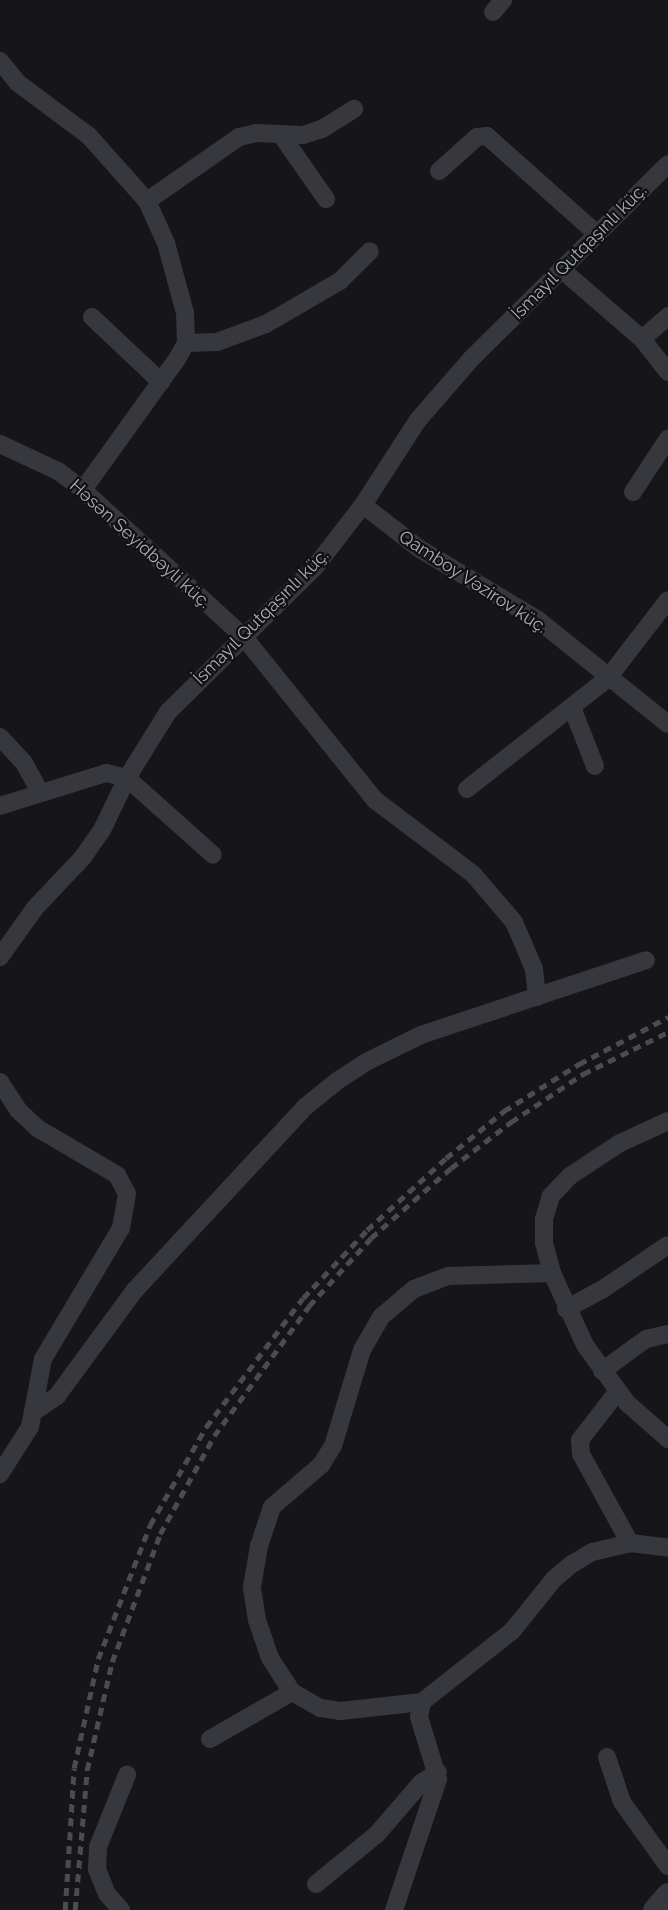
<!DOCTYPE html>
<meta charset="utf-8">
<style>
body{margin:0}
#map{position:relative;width:668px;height:1910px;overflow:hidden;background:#161618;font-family:Raleway,sans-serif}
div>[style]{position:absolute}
.minor>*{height:18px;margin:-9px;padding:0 9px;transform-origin:9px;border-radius:9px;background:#37383d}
.tertiary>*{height:22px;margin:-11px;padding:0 11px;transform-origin:11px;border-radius:11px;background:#37383d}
.rail>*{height:4.5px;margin-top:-2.25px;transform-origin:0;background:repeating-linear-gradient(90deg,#4a4c52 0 8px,transparent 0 14px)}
span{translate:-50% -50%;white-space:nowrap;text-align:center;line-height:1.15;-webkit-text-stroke:4.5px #111113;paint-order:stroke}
.street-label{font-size:18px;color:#a8adb8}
</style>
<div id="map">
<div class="minor">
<div style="left:493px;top:12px;width:16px;rotate:-50deg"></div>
<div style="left:0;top:61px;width:28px;rotate:51deg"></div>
<div style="left:18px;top:83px;width:89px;rotate:36.7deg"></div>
<div style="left:89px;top:136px;width:87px;rotate:48.3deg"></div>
<div style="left:147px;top:201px;width:46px;rotate:65.7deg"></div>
<div style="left:166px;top:243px;width:73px;rotate:74.8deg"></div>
<div style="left:185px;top:313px;width:30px;rotate:88deg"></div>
<div style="left:186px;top:343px;width:18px;rotate:119deg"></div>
<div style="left:177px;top:359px;width:161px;rotate:125.7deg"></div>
<div style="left:282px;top:136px;width:77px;rotate:55.1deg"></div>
<div style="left:439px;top:171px;width:51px;rotate:-41.8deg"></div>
<div style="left:477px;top:137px;width:10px;rotate:-6deg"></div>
<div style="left:487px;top:136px;width:147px;rotate:41.7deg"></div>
<div style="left:147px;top:201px;width:112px;rotate:-34.8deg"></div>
<div style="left:239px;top:137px;width:17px;rotate:-13deg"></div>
<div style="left:256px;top:133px;width:47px;rotate:2.4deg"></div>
<div style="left:303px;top:135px;width:20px;rotate:-18deg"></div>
<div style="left:322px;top:129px;width:38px;rotate:-32deg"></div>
<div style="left:561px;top:269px;width:107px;rotate:40.8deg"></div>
<div style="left:642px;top:339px;width:42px;rotate:51.8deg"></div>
<div style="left:92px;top:317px;width:95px;rotate:43.3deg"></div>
<div style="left:642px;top:339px;width:35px;rotate:-41deg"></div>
<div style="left:186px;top:343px;width:31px;rotate:-2deg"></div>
<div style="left:217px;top:342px;width:52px;rotate:-20.2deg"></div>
<div style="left:266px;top:324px;width:86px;rotate:-30.2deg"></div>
<div style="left:340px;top:281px;width:42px;rotate:-45deg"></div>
<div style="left:0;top:444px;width:64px;rotate:25deg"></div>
<div style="left:58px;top:471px;width:31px;rotate:37deg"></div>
<div style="left:83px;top:490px;width:217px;rotate:42.4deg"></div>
<div style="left:243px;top:636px;width:211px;rotate:51.2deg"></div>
<div style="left:375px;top:800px;width:123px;rotate:37.1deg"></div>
<div style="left:473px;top:874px;width:63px;rotate:49.5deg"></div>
<div style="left:514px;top:922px;width:51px;rotate:66.9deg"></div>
<div style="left:534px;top:969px;width:28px;rotate:84deg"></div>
<div style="left:633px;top:492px;width:64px;rotate:-56.6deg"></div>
<div style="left:363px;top:505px;width:72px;rotate:37.7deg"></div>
<div style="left:420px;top:549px;width:138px;rotate:31deg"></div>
<div style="left:538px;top:620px;width:166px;rotate:38.7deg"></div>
<div style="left:573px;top:710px;width:60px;rotate:68.6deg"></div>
<div style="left:0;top:737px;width:35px;rotate:47deg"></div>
<div style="left:24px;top:763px;width:33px;rotate:61deg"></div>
<div style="left:467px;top:789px;width:179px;rotate:-38.2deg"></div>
<div style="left:608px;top:678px;width:98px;rotate:-52.4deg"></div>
<div style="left:0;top:806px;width:111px;rotate:-17.3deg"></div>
<div style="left:106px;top:773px;width:22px;rotate:13deg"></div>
<div style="left:127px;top:778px;width:115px;rotate:41.8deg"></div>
<div style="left:0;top:957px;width:60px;rotate:-54.5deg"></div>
<div style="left:35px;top:908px;width:70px;rotate:-46.7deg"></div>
<div style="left:83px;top:857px;width:33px;rotate:-55deg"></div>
<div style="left:102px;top:830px;width:58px;rotate:-64.3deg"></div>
<div style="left:127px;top:778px;width:78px;rotate:-58.2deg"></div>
<div style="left:168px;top:712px;width:206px;rotate:-44.6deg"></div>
<div style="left:315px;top:567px;width:78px;rotate:-52.3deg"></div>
<div style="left:363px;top:505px;width:101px;rotate:-57.1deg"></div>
<div style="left:418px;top:420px;width:81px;rotate:-49deg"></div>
<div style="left:471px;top:359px;width:277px;rotate:-44.7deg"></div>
<div style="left:0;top:1082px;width:33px;rotate:57deg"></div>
<div style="left:18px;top:1110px;width:26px;rotate:43deg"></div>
<div style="left:37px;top:1128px;width:93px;rotate:30.4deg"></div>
<div style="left:117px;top:1175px;width:21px;rotate:62deg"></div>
<div style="left:127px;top:1194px;width:35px;rotate:100deg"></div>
<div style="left:121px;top:1228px;width:152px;rotate:120.8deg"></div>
<div style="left:43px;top:1359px;width:69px;rotate:100.8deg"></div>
<div style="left:30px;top:1427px;width:56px;rotate:122.6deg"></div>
<div style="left:668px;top:1121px;width:53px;rotate:155.4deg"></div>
<div style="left:620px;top:1143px;width:60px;rotate:146.6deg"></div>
<div style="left:570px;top:1176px;width:28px;rotate:134deg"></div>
<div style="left:551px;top:1196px;width:24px;rotate:107deg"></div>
<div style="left:544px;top:1219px;width:24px;rotate:90deg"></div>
<div style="left:544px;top:1243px;width:31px;rotate:75deg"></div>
<div style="left:552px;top:1273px;width:79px;rotate:65.4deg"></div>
<div style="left:585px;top:1345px;width:72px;rotate:54.1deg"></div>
<div style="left:627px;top:1403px;width:55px;rotate:41.3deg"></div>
<div style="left:566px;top:1309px;width:42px;rotate:-28.4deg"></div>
<div style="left:603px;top:1289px;width:78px;rotate:-34.1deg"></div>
<div style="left:602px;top:1371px;width:54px;rotate:-36deg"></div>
<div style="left:646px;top:1339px;width:23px;rotate:-13deg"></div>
<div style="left:618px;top:1391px;width:62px;rotate:127.8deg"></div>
<div style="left:580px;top:1440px;width:14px;rotate:86deg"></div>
<div style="left:581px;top:1454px;width:102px;rotate:61.2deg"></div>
<div style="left:35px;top:1411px;width:27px;rotate:-34deg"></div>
<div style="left:57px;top:1396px;width:132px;rotate:-53.7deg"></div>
<div style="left:135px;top:1290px;width:250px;rotate:-47.1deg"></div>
<div style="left:305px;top:1107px;width:41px;rotate:-39.1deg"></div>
<div style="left:337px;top:1081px;width:35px;rotate:-33deg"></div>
<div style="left:366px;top:1062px;width:61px;rotate:-26.1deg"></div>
<div style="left:421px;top:1035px;width:237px;rotate:-18.4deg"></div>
<div style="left:422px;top:1702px;width:82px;rotate:173.7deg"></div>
<div style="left:340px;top:1711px;width:20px;rotate:-171deg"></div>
<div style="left:320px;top:1708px;width:32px;rotate:-150deg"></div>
<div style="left:292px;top:1692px;width:40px;rotate:-122.9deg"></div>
<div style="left:270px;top:1658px;width:40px;rotate:-108.9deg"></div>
<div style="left:257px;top:1620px;width:33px;rotate:-99deg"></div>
<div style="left:252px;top:1587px;width:42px;rotate:-80.3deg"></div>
<div style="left:259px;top:1546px;width:41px;rotate:-71.6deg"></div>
<div style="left:272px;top:1507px;width:65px;rotate:-40.6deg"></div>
<div style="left:321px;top:1465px;width:22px;rotate:-58deg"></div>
<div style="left:333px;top:1446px;width:100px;rotate:-73.2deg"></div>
<div style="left:362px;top:1350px;width:39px;rotate:-60deg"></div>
<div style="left:382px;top:1316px;width:42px;rotate:-40.2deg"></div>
<div style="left:414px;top:1289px;width:36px;rotate:-21deg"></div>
<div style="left:448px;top:1276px;width:104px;rotate:-1.7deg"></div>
<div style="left:210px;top:1739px;width:95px;rotate:-29.8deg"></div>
<div style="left:607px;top:1757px;width:47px;rotate:71.6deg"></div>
<div style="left:622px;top:1802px;width:79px;rotate:54.3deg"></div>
<div style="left:316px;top:1884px;width:79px;rotate:-39.3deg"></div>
<div style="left:377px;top:1834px;width:67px;rotate:-49.2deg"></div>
<div style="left:421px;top:1783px;width:20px;rotate:-33deg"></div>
<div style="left:121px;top:1910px;width:21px;rotate:-131deg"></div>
<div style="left:107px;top:1894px;width:27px;rotate:-112deg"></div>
<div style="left:97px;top:1869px;width:22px;rotate:-87deg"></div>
<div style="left:98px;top:1847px;width:78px;rotate:-68.1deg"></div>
<div style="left:394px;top:1910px;width:138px;rotate:-71.4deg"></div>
<div style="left:438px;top:1779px;width:65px;rotate:-107deg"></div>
<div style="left:419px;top:1717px;width:15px;rotate:-79deg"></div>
<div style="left:422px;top:1702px;width:115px;rotate:-38.3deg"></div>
<div style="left:512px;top:1631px;width:67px;rotate:-51.1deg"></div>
<div style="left:554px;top:1579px;width:23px;rotate:-40deg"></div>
<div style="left:572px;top:1564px;width:23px;rotate:-31deg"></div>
<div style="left:592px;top:1552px;width:39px;rotate:-13deg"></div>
<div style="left:630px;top:1543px;width:38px;rotate:7deg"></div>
</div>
<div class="tertiary">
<div style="left:654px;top:1910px;width:21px;rotate:-49deg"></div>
</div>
<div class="rail">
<div style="left:65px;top:1910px;width:142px;rotate:-86.4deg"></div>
<div style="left:74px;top:1768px;width:112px;rotate:-77.6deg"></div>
<div style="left:98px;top:1659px;width:144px;rotate:-68.8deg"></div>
<div style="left:150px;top:1525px;width:113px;rotate:-60.3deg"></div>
<div style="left:206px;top:1427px;width:161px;rotate:-53.1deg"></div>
<div style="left:303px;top:1298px;width:93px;rotate:-46.7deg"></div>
<div style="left:367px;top:1230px;width:107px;rotate:-42.3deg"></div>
<div style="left:446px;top:1158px;width:75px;rotate:-39deg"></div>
<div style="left:504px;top:1111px;width:89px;rotate:-32.1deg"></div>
<div style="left:579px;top:1064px;width:101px;rotate:-27.8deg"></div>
<div style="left:75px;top:1910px;width:141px;rotate:-85.1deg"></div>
<div style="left:87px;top:1770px;width:111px;rotate:-77deg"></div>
<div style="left:112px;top:1662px;width:137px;rotate:-69.4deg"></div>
<div style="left:160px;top:1534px;width:112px;rotate:-61.1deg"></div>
<div style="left:214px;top:1436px;width:161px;rotate:-53.8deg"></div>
<div style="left:309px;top:1306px;width:92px;rotate:-47.6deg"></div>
<div style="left:371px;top:1238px;width:106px;rotate:-41.2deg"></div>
<div style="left:451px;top:1168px;width:76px;rotate:-37.5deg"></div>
<div style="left:511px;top:1122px;width:87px;rotate:-33.7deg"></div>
<div style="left:583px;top:1074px;width:95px;rotate:-26.3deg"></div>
</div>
<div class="street-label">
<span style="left:579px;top:252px;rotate:-45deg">İsmayıl Qutqaşınlı küç.</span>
<span style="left:140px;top:544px;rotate:42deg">Həsən Seyidbəyli küç.</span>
<span style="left:473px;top:582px;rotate:33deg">Qamboy Vəzirov küç.</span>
<span style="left:261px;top:617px;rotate:-45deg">İsmayıl Qutqaşınlı küç.</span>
</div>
</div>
